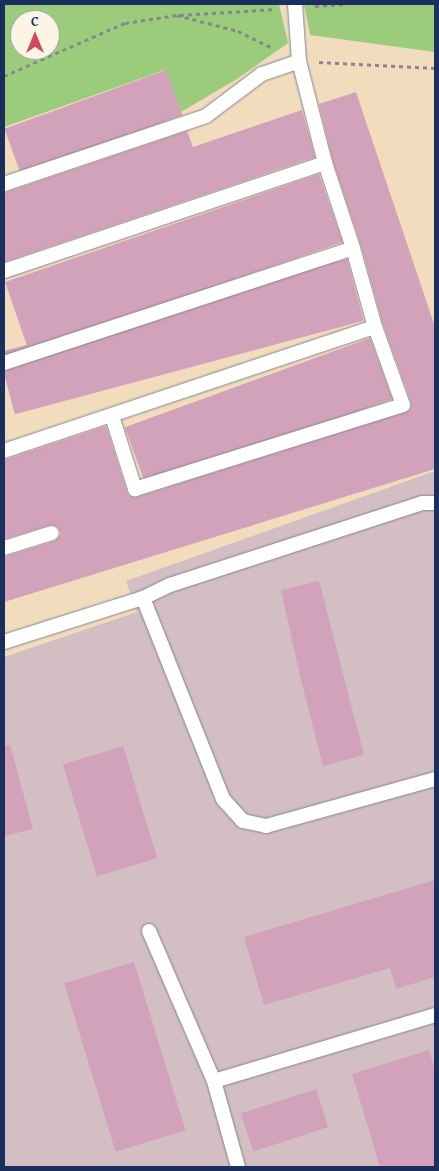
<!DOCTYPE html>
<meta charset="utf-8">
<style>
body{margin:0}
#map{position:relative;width:439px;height:1171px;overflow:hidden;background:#f2dcbe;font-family:"Gentium Book Plus",serif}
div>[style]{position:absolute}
.industrial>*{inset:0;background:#d2bec3}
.green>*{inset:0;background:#9acc7c}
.building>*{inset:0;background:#d2a2ba;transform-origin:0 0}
.path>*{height:3px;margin-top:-1.5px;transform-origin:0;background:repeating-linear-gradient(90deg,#86868e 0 4px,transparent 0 8px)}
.roads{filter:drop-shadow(0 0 1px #86868e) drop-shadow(0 0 1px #86868e)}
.service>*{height:14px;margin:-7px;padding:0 7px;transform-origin:7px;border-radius:7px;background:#fff}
span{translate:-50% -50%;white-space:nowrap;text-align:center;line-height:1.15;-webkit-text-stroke:4px #fcf5e5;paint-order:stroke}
.frame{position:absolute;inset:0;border:5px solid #1b2f5e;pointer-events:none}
.north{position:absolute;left:10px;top:10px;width:50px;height:50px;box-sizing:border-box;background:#fcf5e5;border:1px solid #a2a6af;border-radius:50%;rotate:0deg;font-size:14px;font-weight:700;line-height:20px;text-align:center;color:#1b2f5e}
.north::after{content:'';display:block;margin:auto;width:18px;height:22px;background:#d1495b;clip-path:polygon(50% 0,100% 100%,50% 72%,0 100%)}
</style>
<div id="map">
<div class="industrial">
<div style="clip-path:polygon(435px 471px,435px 1167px,4px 1167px,4px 657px,137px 612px,126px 581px)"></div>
</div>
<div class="green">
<div style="clip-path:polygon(evenodd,4px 4px,279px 4px,288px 43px,237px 79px,181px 112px,165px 70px,4px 127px,4px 4px,20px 20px,50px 20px,50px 50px,20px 50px,20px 20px)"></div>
<div style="clip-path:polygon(304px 4px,435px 4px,435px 52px,310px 35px)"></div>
</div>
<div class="building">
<div style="left:166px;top:70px;width:48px;height:172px;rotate:70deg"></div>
<div style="clip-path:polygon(356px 92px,435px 327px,435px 469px,4px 602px,4px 557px,55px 541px,61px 534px,58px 527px,50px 525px,4px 539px,4px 460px,106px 426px,127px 492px,129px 496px,137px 497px,410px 410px,411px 402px,383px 324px,361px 245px,333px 161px,319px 104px)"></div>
<div style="clip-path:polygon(302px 110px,315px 157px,4px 262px,4px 193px,187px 131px,193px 147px)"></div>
<div style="left:319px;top:174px;width:72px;height:332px;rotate:71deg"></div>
<div style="left:347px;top:259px;width:64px;height:361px;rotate:75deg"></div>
<div style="left:370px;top:338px;width:65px;height:261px;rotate:70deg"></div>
<div style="clip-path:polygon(319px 581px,364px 755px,323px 766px,300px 676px,281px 590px)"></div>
<div style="clip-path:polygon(10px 745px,33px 829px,4px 836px,4px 746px)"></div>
<div style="left:123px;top:746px;width:117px;height:63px;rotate:73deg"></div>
<div style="clip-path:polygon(435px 880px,435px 977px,396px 989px,390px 968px,264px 1005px,244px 937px)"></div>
<div style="left:134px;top:962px;width:176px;height:73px;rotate:73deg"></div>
<div style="clip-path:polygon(429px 1050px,435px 1070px,435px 1167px,380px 1167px,352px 1074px)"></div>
<div style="left:316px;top:1089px;width:40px;height:79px;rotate:72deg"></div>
</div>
<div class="path">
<div style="left:315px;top:6px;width:29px;rotate:-4deg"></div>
<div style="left:180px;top:15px;width:96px;rotate:-3.6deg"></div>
<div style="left:319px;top:62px;width:116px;rotate:3deg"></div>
<div style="left:4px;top:76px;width:132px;rotate:-23.7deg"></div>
<div style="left:125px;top:23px;width:53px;rotate:-8.7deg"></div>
<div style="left:177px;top:15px;width:63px;rotate:14.7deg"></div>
<div style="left:238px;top:31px;width:39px;rotate:26deg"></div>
</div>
<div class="roads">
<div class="service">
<div style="left:4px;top:184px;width:213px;rotate:-18.6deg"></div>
<div style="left:206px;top:116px;width:70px;rotate:-36.9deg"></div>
<div style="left:262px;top:74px;width:39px;rotate:-19deg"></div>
<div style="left:4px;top:271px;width:339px;rotate:-18.6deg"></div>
<div style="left:4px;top:363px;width:367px;rotate:-18.2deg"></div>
<div style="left:112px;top:416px;width:77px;rotate:72.5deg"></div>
<div style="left:135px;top:489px;width:281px;rotate:-17.4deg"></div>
<div style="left:403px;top:405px;width:83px;rotate:-109.7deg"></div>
<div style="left:375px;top:327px;width:82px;rotate:-105.6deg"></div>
<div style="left:353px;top:248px;width:89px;rotate:-108.2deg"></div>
<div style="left:325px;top:163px;width:105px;rotate:-104.3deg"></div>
<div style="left:299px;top:61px;width:57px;rotate:-94deg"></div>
<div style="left:4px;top:451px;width:391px;rotate:-18.5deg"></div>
<div style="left:4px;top:548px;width:50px;rotate:-17.4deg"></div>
<div style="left:143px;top:598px;width:216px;rotate:68.3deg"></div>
<div style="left:223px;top:799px;width:30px;rotate:48deg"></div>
<div style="left:243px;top:821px;width:24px;rotate:12deg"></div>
<div style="left:266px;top:826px;width:175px;rotate:-15.5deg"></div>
<div style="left:4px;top:642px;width:146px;rotate:-17.6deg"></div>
<div style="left:143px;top:598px;width:30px;rotate:-26deg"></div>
<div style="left:170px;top:585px;width:265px;rotate:-18deg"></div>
<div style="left:422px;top:503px;width:13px"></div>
<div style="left:149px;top:931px;width:163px;rotate:66.6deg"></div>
<div style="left:214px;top:1081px;width:89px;rotate:74.4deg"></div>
<div style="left:214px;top:1081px;width:231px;rotate:-16.6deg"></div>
</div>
</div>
<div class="frame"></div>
<div class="north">С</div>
</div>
